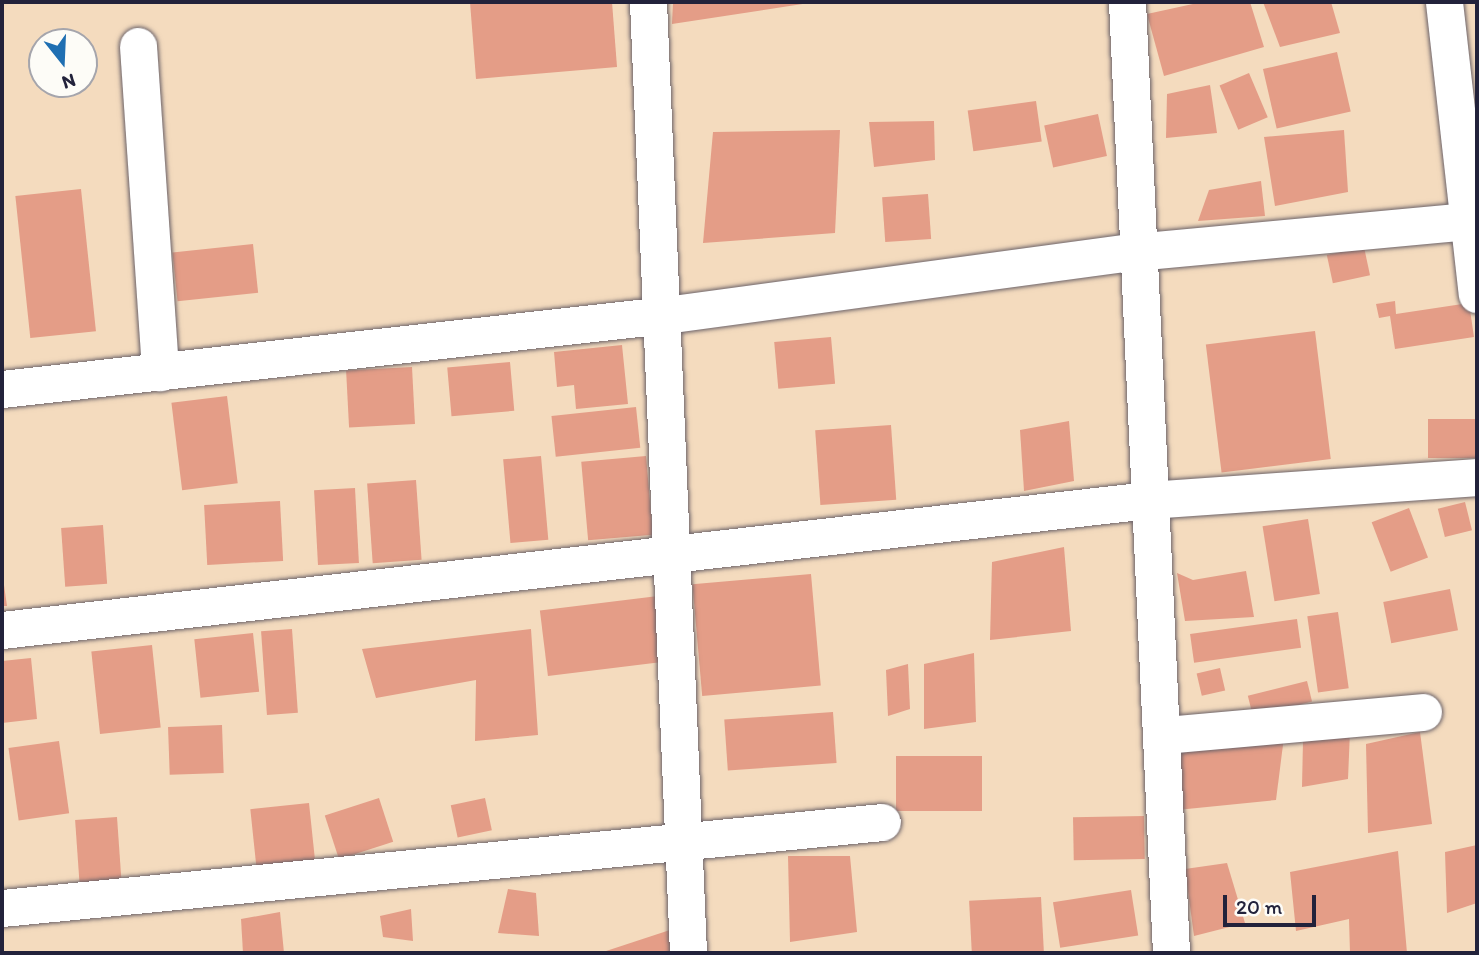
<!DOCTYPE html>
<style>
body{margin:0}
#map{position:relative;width:1479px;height:955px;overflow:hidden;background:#f4dbbe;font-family:Itim,sans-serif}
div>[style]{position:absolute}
.building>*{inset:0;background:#e49d87;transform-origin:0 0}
.roads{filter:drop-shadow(0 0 2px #6c6369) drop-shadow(0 0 2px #6c6369)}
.minor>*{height:37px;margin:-18.5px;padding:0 18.5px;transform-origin:18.5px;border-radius:18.5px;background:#fff}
span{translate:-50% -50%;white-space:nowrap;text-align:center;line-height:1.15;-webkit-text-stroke:6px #fdfcf7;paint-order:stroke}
.frame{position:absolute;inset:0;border:4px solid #22223b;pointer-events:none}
.north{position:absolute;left:28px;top:28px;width:70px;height:70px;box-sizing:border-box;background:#fdfcf7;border:2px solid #a5a5ac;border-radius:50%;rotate:162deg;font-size:19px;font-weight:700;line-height:28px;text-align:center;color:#22223b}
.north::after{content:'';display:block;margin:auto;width:24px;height:32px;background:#1f6fb2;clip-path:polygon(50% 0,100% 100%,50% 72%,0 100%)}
.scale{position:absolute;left:1223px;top:895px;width:93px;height:32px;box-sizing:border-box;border:4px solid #22223b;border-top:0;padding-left:9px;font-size:21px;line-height:24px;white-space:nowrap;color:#22223b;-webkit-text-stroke:5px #fdfcf7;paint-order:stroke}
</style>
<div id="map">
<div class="building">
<div style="clip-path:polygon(470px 2px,612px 2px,617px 67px,476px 79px)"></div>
<div style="clip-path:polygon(673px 2px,809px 2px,809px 3px,672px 24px)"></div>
<div style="clip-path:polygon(1202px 2px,1250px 2px,1264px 47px,1164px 76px,1147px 14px)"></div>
<div style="clip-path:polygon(1263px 2px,1331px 2px,1340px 33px,1280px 47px)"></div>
<div style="left:1337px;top:52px;width:61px;height:76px;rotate:77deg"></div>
<div style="left:1249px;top:73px;width:48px;height:32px;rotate:67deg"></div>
<div style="clip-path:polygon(1210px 85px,1217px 133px,1166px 138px,1167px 94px)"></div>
<div style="left:1036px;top:101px;width:41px;height:69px;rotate:82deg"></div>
<div style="left:1098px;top:114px;width:43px;height:55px;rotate:78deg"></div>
<div style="clip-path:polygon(934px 121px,935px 160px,874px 167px,869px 122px)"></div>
<div style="clip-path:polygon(840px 130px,835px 233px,703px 243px,713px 132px)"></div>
<div style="clip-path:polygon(1344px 130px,1348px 192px,1275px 206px,1264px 137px)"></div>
<div style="clip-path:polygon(1261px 181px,1265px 216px,1198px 221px,1209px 190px)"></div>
<div style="left:81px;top:189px;width:143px;height:66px;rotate:84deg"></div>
<div style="left:928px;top:194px;width:45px;height:46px;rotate:86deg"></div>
<div style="left:253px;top:244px;width:49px;height:81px;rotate:84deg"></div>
<div style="left:1364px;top:247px;width:29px;height:38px;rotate:78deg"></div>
<div style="clip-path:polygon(1395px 301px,1396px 314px,1469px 303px,1474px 337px,1395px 349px,1390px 316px,1379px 318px,1376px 304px)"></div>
<div style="left:1315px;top:331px;width:129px;height:110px;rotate:83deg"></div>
<div style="left:831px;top:337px;width:47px;height:57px;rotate:85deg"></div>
<div style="clip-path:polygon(622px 345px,628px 404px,576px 409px,574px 385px,557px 387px,554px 352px)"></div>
<div style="left:510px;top:362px;width:49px;height:63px;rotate:85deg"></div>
<div style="left:412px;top:367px;width:57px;height:66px;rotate:87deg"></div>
<div style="left:227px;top:396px;width:88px;height:56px;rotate:83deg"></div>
<div style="left:636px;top:407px;width:41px;height:85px;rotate:84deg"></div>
<div style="left:1477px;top:419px;width:39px;height:49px;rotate:90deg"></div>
<div style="clip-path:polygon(1069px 421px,1074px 481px,1024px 491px,1020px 430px)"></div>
<div style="left:891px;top:425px;width:75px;height:76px;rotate:86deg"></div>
<div style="left:541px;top:456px;width:84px;height:38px;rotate:85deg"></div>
<div style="left:646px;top:456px;width:79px;height:65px;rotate:85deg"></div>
<div style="left:416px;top:480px;width:80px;height:49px;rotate:86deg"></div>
<div style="left:355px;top:488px;width:75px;height:41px;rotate:87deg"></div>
<div style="left:280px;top:501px;width:60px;height:76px;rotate:87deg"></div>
<div style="left:1465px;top:502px;width:29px;height:28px;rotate:76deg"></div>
<div style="left:1409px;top:508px;width:53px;height:40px;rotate:69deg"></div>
<div style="left:1308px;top:519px;width:76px;height:46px;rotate:81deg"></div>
<div style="left:103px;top:525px;width:59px;height:42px;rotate:86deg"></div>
<div style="clip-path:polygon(1064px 547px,1071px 631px,990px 640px,992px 562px)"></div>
<div style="clip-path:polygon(2px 571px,7px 606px,2px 606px)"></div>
<div style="clip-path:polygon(1246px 571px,1254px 617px,1185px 621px,1177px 573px,1193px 580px)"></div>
<div style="left:811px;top:574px;width:112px;height:119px;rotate:85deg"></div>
<div style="left:1450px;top:589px;width:42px;height:68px;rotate:79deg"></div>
<div style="left:658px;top:596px;width:66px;height:119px;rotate:83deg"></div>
<div style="left:1338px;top:612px;width:77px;height:31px;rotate:82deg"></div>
<div style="left:1297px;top:619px;width:29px;height:108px;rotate:82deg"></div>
<div style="left:292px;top:629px;width:84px;height:31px;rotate:86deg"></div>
<div style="clip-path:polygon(531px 629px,538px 735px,475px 741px,476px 680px,376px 698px,362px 649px)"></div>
<div style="left:253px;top:633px;width:59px;height:59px;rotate:84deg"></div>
<div style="left:152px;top:645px;width:83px;height:61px;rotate:84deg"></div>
<div style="clip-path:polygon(974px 653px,976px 722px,924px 729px,924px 664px)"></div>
<div style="clip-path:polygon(31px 658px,37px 719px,2px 723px,2px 661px)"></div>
<div style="clip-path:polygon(908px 664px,910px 709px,888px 716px,886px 670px)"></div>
<div style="left:1220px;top:668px;width:23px;height:24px;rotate:77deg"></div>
<div style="left:1307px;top:681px;width:21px;height:61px;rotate:76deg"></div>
<div style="left:833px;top:712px;width:51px;height:109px;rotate:86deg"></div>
<div style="left:222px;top:725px;width:48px;height:54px;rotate:88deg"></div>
<div style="clip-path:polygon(1350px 731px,1348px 779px,1302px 787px,1303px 741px)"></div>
<div style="clip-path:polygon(1420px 732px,1432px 824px,1368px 833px,1366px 744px)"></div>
<div style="clip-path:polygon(1284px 737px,1276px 800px,1177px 810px,1182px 747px)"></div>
<div style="left:59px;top:741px;width:73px;height:51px;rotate:82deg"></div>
<div style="left:982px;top:756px;width:55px;height:86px;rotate:90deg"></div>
<div style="left:379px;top:798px;width:46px;height:57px;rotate:72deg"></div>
<div style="left:485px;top:798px;width:33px;height:35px;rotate:78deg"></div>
<div style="left:309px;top:803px;width:61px;height:59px;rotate:84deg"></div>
<div style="left:1144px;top:816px;width:43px;height:71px;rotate:89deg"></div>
<div style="left:117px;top:817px;width:65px;height:42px;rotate:86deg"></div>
<div style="clip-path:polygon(1477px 845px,1477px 903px,1447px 913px,1445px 852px)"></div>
<div style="clip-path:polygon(1398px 851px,1407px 953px,1350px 953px,1349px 919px,1296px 931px,1290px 872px)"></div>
<div style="clip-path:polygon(788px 856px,850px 856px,857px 932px,790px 942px)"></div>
<div style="clip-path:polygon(1227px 863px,1245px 923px,1194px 936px,1185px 869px)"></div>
<div style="clip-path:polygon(508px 889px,536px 893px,539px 936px,498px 933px)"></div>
<div style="left:1131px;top:890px;width:46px;height:79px;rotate:81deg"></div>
<div style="left:1041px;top:897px;width:56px;height:72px;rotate:87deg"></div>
<div style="clip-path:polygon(411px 909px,413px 941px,383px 937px,380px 916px)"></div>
<div style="clip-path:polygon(280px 912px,284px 953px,243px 953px,241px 919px)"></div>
<div style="clip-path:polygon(670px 930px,670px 953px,600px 953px)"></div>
</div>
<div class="roads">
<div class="minor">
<div style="left:648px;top:2px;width:952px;rotate:87.59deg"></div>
<div style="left:1127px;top:2px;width:952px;rotate:87.35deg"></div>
<div style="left:1444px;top:2px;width:294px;rotate:83.6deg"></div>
<div style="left:138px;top:46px;width:327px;rotate:86.1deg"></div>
<div style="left:2px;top:389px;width:667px;rotate:-6.37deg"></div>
<div style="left:665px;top:315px;width:473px;rotate:-7.7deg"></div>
<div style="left:1134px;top:252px;width:344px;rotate:-5.3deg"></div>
<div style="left:2px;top:630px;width:1154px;rotate:-6.47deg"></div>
<div style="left:1149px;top:500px;width:329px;rotate:-4deg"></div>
<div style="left:1165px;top:735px;width:259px;rotate:-5.1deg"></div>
<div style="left:2px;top:908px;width:884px;rotate:-5.58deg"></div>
</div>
</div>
<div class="frame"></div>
<div class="north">N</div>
<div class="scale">20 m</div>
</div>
